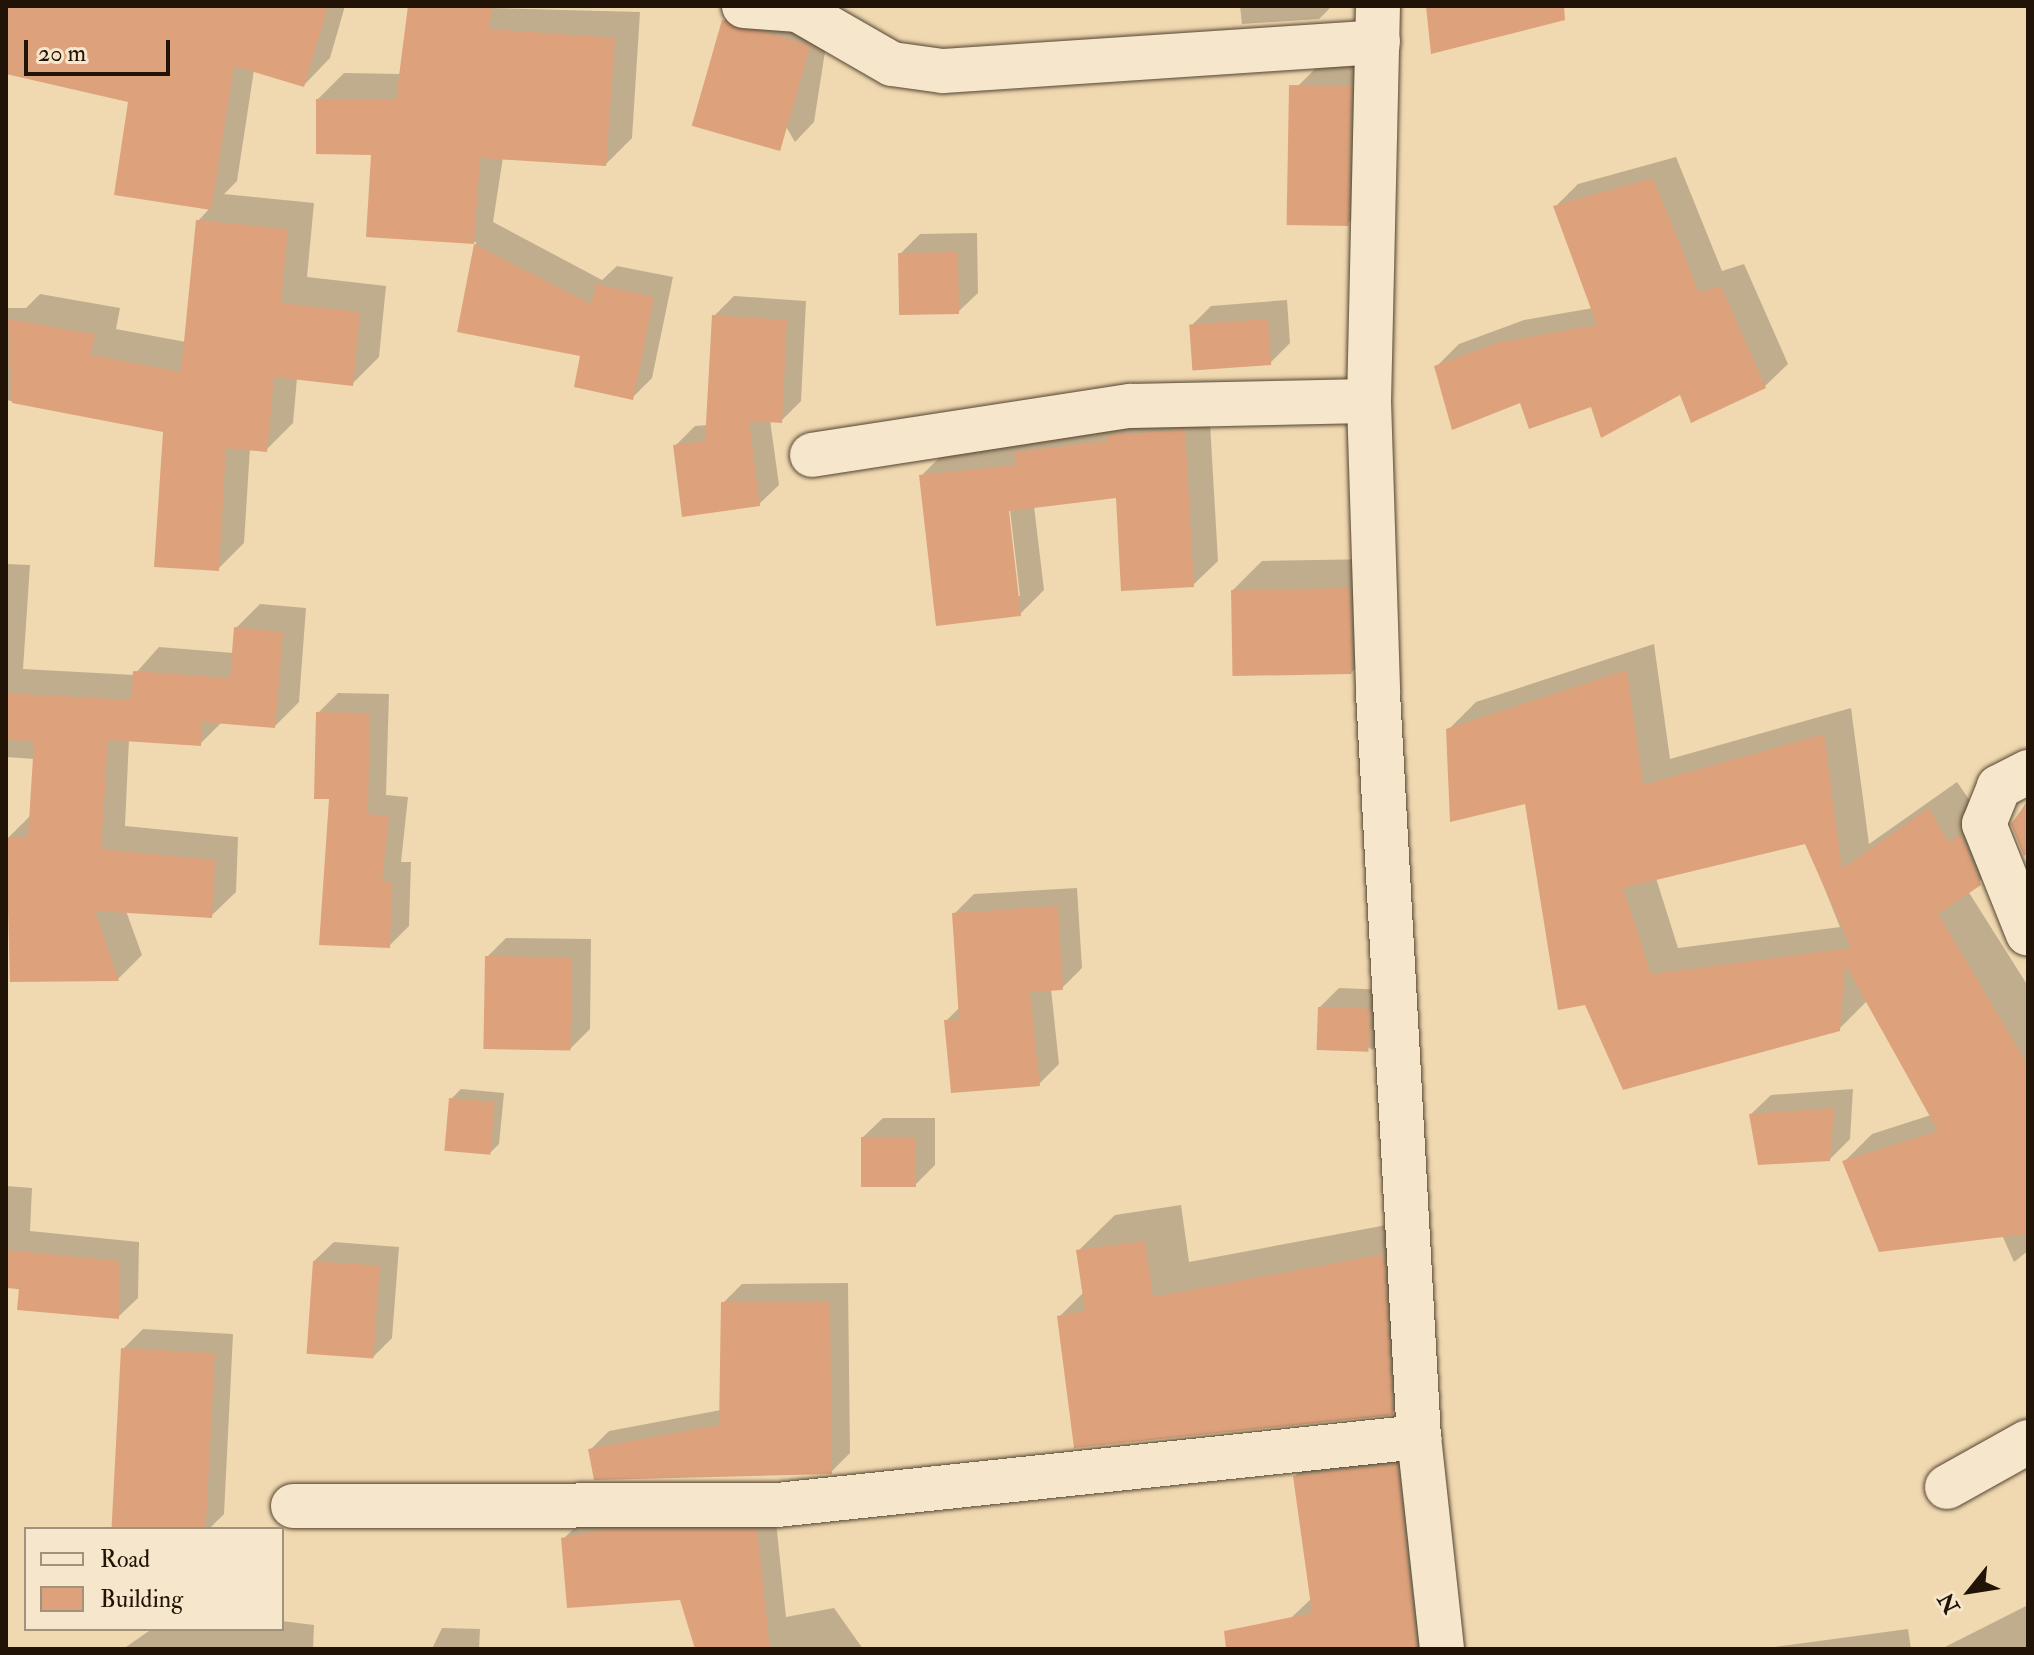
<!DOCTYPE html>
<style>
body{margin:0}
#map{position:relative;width:2034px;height:1655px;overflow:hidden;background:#f0d9b1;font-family:"IM FELL Double Pica",serif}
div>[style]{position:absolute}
.shadow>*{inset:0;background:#0003}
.building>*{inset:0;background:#dda27c;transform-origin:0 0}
.roads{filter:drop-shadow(0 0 2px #554430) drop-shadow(0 0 2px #554430)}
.minor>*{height:44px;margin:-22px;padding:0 22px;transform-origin:22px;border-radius:22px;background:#f5e6cc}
span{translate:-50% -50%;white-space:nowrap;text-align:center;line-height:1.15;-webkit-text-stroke:7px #f5e6cc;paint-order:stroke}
.frame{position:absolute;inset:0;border:8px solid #211305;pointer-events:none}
.legend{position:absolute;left:24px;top:1527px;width:260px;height:104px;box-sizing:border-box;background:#f5e6cc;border:2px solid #a0927c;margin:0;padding:10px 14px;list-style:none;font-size:24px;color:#211305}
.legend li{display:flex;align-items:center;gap:16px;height:40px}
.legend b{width:40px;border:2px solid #a0927c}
.north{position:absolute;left:1930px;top:1551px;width:80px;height:80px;-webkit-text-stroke:6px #f5e6cc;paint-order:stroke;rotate:240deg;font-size:22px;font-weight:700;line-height:32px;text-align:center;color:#211305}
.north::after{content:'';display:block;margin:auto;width:28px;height:36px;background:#211305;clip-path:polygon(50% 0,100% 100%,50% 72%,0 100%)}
.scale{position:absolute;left:24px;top:40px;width:146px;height:36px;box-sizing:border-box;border:4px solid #211305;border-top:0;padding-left:10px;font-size:24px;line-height:28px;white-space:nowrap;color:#211305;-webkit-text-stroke:6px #f5e6cc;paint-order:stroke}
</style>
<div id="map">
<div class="shadow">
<div style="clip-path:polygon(6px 6px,345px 6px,330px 58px,304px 85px,254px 70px,237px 181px,224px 194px,314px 203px,307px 277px,386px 286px,379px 357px,352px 384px,297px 378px,293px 423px,266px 450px,250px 448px,244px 543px,218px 569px,165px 430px,6px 400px,6px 308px,26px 308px,40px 294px,120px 308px,116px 329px,186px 342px,198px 221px,210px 208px,130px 100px,6px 72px)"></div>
<div style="clip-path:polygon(410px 6px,640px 12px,632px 138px,606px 164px,503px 157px,493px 222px,602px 280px,617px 266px,673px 277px,652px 378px,632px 398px,583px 355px,459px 330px,476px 242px,369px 235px,374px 153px,318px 99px,344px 73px,401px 74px)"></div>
<div style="clip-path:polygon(738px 6px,829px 26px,814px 122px,795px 142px,724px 21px)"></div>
<div style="clip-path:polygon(1240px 6px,1332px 6px,1319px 19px,1242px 24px)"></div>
<div style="clip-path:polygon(1380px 57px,1377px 195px,1347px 224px,1291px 93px,1320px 64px)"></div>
<div style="clip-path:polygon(1676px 157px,1722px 271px,1744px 264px,1788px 364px,1765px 386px,1593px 404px,1521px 401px,1436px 367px,1459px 344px,1524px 320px,1593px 308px,1556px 206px,1578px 184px)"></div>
<div style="clip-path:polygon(977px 233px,978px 293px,958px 312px,900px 254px,920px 234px)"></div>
<div style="clip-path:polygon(734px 296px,806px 301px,801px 401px,781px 421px,770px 420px,779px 485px,759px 504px,675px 446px,695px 426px,708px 425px,714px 316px)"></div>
<div style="clip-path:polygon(1287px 300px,1290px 343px,1270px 363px,1191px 326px,1211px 306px)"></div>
<div style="clip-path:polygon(evenodd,1209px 406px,1218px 561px,1193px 585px,1118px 496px,1034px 506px,1044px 590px,1020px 614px,921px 476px,945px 452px,1209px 406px,1005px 501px,1009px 501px,1020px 596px,1016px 596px,1005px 501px)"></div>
<div style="clip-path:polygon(1378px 559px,1381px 642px,1352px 672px,1233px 590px,1262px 561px)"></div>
<div style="clip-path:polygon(6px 564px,30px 565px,23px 669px,134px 675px,159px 647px,234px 653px,236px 628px,260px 604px,306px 608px,299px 702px,275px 726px,222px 722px,200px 744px,129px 739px,125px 826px,238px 837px,236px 892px,211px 916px,126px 911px,142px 955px,118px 979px,7px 839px,31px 815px,35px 759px,6px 757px)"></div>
<div style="clip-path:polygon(evenodd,1654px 644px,1670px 759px,1851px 708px,1869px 844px,1957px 782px,2008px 856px,1968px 891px,2028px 986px,2028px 1251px,2014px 1262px,2002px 1235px,1844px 1162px,1872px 1134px,1931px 1115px,1867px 1001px,1839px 1029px,1624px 1088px,1527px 802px,1448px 730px,1476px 702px,1654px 644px,1806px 842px,1840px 927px,1678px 948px,1656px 878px,1806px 842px)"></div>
<div style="clip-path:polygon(338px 693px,389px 694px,386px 795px,408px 797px,401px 862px,411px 862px,409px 926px,389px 946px,331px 797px,318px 713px)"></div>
<div style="clip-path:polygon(2028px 799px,2028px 857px,2013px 824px)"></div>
<div style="clip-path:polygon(1077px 888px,1082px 968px,1062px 988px,1051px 989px,1059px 1064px,1039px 1084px,946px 1021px,960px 1007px,954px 914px,974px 894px)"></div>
<div style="clip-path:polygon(506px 938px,591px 939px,590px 1029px,570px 1049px,487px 957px)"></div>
<div style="clip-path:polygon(1339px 988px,1389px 990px,1392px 1031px,1372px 1050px,1319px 1008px)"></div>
<div style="clip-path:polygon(461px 1089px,504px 1093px,499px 1144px,490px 1153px,451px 1099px)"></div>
<div style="clip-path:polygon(1853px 1089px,1850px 1139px,1830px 1159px,1751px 1114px,1771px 1095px)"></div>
<div style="clip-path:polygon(883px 1118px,935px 1118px,935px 1165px,915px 1185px,863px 1137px)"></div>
<div style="clip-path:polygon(6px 1186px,32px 1188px,30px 1231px,139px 1242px,138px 1298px,118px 1317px,6px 1286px)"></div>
<div style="clip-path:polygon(1181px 1205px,1189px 1262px,1419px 1219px,1428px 1376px,1392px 1413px,1059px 1317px,1084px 1292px,1078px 1251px,1115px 1215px)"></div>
<div style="clip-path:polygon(334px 1242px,399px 1247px,392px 1338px,372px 1358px,314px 1261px)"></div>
<div style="clip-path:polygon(848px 1283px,850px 1453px,831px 1472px,595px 1478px,590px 1450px,609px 1431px,721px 1410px,723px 1303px,742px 1284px)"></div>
<div style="clip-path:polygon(143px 1329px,233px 1334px,224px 1514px,209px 1529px,114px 1529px,123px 1349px)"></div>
<div style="clip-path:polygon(1421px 1440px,1442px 1649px,1297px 1649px,1291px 1618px,1312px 1598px,1295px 1476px,1320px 1451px)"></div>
<div style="clip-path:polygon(775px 1512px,786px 1617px,834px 1608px,863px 1649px,697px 1649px,681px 1598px,563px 1539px,582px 1521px)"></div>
<div style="clip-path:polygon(2028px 1605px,2028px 1649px,1941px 1649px)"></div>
<div style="clip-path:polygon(282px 1621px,314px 1625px,313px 1649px,123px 1649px,152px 1629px,282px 1629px)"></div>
<div style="clip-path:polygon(442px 1628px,480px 1629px,479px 1649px,432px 1649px)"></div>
<div style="clip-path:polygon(1908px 1629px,1911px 1649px,1759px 1649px)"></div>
</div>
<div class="building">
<div style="clip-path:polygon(6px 6px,328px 6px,304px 87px,234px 66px,211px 210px,114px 195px,128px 102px,6px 74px)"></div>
<div style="clip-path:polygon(408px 6px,492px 6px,489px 29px,615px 38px,606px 166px,480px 158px,474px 244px,366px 237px,371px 155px,316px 154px,316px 99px,396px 99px)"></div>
<div style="clip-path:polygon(1426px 6px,1564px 6px,1565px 20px,1431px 54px)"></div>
<div style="left:722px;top:20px;width:92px;height:110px;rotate:16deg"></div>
<div style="left:1351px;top:86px;width:140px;height:62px;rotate:91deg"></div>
<div style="clip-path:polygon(1653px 178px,1699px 292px,1721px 286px,1766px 388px,1691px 423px,1680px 395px,1601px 438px,1591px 407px,1529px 429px,1520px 403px,1452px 430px,1434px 366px,1500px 342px,1597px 325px,1553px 206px)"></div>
<div style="clip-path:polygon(196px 220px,288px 229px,281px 303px,360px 312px,353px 386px,274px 377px,267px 452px,226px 448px,219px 571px,154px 567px,163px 432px,12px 403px,8px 319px,95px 334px,91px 355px,181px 372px)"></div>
<div style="clip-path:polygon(474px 244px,591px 304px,596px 284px,654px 297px,633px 400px,574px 387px,580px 356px,457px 332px)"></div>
<div style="left:958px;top:252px;width:62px;height:60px;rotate:89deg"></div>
<div style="clip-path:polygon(712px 315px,787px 320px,782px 423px,749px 421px,760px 506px,682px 517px,673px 445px,705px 441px)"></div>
<div style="left:1268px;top:319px;width:46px;height:79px;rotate:86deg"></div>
<div style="clip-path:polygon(1185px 430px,1194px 587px,1121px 591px,1116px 498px,1009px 511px,1021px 616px,936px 626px,919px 475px,1016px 465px,1014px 452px,1108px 441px,1107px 435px)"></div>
<div style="left:1350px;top:588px;width:86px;height:119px;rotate:89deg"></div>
<div style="clip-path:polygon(234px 627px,283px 632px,275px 728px,202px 722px,201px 746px,108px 740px,101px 849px,215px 860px,212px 918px,95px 911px,119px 981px,10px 982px,6px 838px,28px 837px,34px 741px,6px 740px,6px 693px,131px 700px,133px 671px,230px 678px)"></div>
<div style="clip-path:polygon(evenodd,1627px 670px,1643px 785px,1824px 734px,1842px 869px,1929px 808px,1948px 842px,1961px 835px,1981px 885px,1938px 914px,2028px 1065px,2028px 1234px,1879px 1252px,1842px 1161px,1938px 1131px,1845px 964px,1840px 1031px,1623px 1090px,1585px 1005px,1558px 1010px,1525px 804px,1450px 822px,1446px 729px,1627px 670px,1805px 844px,1851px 948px,1651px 974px,1623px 888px,1805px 844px)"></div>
<div style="clip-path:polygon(316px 712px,370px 713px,368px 814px,389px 816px,382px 881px,392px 881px,390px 948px,319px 945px,329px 799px,314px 799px)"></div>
<div style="clip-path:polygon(2028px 801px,2028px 853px,2024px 856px,2011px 824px)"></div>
<div style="clip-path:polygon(1058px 906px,1063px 990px,1030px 992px,1040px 1086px,951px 1093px,944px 1020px,959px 1019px,952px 913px)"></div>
<div style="left:485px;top:956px;width:87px;height:93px;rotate:1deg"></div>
<div style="left:1318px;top:1007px;width:52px;height:43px;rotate:2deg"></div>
<div style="left:449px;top:1098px;width:46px;height:53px;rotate:5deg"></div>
<div style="clip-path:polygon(1834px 1108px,1830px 1161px,1758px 1165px,1749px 1114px)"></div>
<div style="left:861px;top:1137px;width:55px;height:50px"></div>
<div style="clip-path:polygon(1145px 1241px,1153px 1297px,1384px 1254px,1393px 1415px,1074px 1448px,1057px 1316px,1085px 1311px,1076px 1250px)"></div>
<div style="clip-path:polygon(6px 1250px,120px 1261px,119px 1319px,17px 1310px,19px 1289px,6px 1288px)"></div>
<div style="left:313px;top:1261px;width:67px;height:93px;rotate:4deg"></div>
<div style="clip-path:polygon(830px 1301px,832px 1474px,594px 1480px,588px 1449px,719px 1425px,721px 1302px)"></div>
<div style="left:121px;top:1348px;width:94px;height:181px;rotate:3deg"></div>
<div style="clip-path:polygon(1397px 1464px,1417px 1649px,1226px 1649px,1224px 1631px,1312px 1613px,1293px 1476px)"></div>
<div style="clip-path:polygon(603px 1530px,757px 1530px,770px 1649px,695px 1649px,680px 1600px,567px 1608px,561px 1538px)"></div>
</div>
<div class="roads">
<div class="minor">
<div style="left:744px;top:6px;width:54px;rotate:4.2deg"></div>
<div style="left:798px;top:10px;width:108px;rotate:29.9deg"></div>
<div style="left:892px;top:64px;width:51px;rotate:7.8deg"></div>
<div style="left:943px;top:71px;width:436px;rotate:-3.8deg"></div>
<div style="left:1378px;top:6px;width:395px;rotate:91.3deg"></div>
<div style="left:1369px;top:401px;width:292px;rotate:88.2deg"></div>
<div style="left:1378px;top:693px;width:745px;rotate:86.85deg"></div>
<div style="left:1419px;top:1437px;width:213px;rotate:83.8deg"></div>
<div style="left:812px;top:455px;width:322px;rotate:-8.8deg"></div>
<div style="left:1130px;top:406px;width:239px;rotate:-1.2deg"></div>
<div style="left:2028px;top:772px;width:33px;rotate:153deg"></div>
<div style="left:1999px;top:787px;width:40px;rotate:112deg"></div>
<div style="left:1984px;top:824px;width:118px;rotate:68.2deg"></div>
<div style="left:1947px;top:1487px;width:93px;rotate:-29.1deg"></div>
<div style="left:293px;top:1506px;width:484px;rotate:-0.1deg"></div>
<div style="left:777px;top:1505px;width:646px;rotate:-6.05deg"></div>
</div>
</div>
<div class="frame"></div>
<ul class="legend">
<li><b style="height:10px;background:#f5e6cc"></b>Road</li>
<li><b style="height:22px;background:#dda27c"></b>Building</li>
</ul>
<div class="north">N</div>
<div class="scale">20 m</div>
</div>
